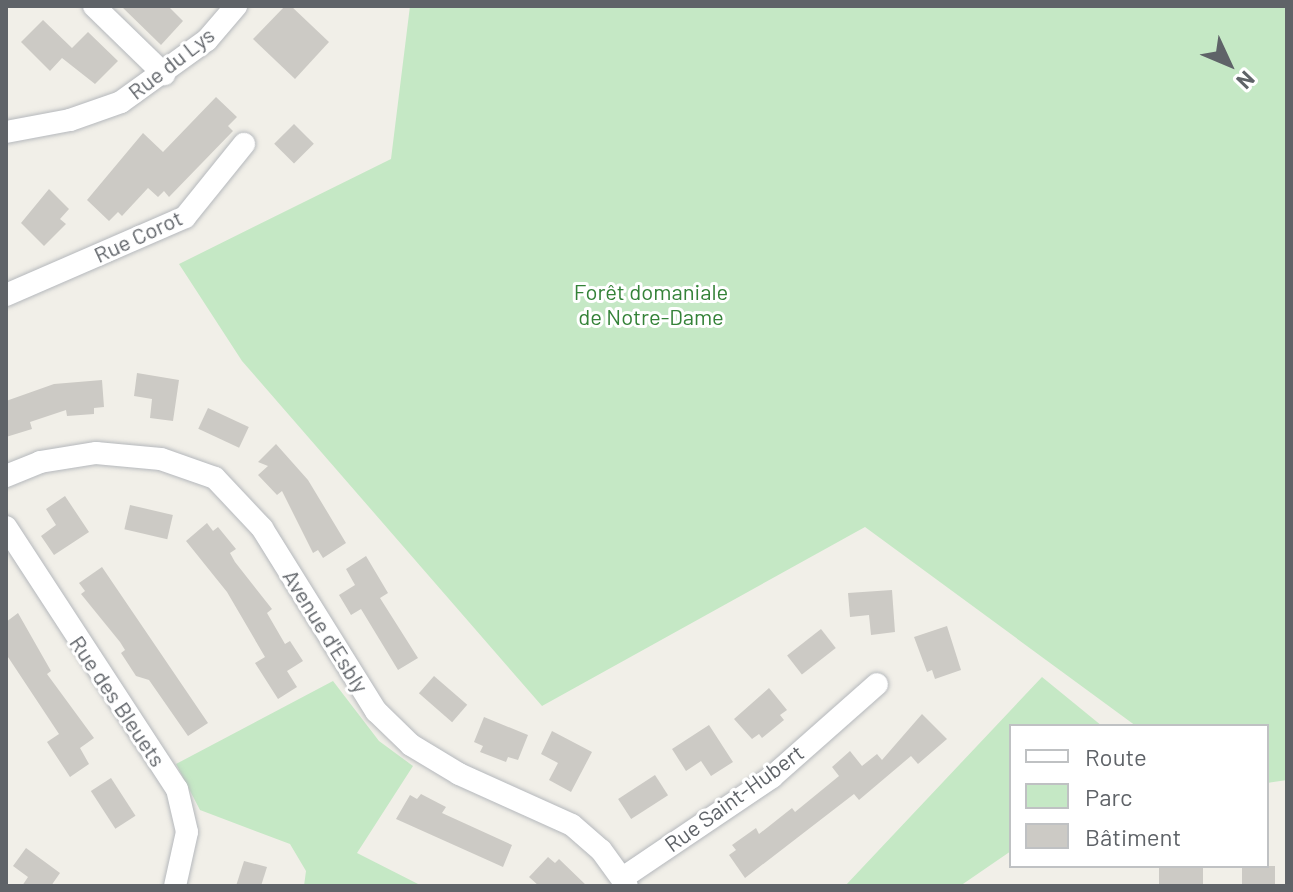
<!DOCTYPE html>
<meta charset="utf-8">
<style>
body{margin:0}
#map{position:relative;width:1293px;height:892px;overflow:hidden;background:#f1efe8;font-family:Barlow,sans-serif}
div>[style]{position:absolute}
.green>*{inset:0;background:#c5e8c5}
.building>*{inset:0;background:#cccac5;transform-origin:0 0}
.roads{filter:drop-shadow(0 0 2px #b5b8bc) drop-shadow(0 0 2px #b5b8bc)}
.minor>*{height:22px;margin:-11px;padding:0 11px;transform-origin:11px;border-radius:11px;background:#fff}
span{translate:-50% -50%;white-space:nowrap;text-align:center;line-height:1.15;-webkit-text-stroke:6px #fff;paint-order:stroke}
.street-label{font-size:22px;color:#5f6368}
.park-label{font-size:22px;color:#348238}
.frame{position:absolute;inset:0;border:8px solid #5f6368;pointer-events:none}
.legend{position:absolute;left:1009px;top:724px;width:260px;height:144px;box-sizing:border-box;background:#fff;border:2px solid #bfc1c3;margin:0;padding:10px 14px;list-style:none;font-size:24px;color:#5f6368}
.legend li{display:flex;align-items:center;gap:16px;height:40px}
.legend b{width:40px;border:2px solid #bfc1c3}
.north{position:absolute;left:1189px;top:24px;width:80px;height:80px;-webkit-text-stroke:6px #fff;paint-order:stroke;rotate:134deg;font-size:22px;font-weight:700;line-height:32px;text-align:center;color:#5f6368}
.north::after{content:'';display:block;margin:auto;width:28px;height:36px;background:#5f6368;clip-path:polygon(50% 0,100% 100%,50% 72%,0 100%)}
</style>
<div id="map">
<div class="green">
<div style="clip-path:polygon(410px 6px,1287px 6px,1287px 780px,1267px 783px,1267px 726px,1136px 726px,865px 527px,542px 706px,242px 361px,179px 264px,391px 159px)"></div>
<div style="clip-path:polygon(1042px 677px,1102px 726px,1011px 726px,1011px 851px,960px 886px,845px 886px)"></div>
<div style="clip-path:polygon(333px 681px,379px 741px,413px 766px,357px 853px,422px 886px,304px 886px,306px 871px,290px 844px,200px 810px,176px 764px)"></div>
</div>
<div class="building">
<div style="clip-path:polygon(121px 6px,168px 6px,183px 21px,161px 45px)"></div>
<div style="clip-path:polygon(285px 6px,291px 6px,329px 42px,295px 79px,253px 39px)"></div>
<div style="clip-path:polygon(43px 20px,72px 48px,88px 32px,118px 61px,95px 84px,62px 58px,50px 71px,21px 42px)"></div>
<div style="clip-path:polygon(216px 97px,237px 117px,228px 126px,233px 131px,169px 197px,164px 191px,158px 197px,148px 188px,122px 216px,118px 212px,109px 221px,87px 200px,143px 133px,163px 152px)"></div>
<div style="left:294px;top:124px;width:28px;height:28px;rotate:45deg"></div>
<div style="clip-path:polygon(49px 189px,69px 209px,60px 219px,66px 224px,44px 246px,21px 223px)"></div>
<div style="clip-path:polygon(137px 373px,179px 380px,173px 421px,150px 418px,152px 399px,134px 396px)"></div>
<div style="clip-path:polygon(102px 380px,104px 407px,94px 408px,94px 414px,67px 416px,66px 410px,30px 422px,32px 429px,6px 437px,6px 401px,54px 384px)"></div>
<div style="left:208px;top:408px;width:45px;height:23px;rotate:25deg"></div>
<div style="clip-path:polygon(276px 444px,308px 480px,346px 543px,323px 558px,318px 550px,313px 553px,282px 491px,277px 495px,258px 475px,268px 466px,258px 462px)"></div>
<div style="clip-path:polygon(65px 496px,89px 532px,54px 555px,41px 536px,56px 525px,46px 509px)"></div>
<div style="left:130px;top:505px;width:44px;height:25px;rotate:13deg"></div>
<div style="clip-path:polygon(207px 523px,213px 531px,218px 527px,236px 549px,230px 553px,235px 562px,272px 609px,267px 613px,285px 644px,290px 641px,303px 661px,287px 671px,297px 687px,278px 699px,255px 663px,265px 657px,227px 592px,186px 541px)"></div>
<div style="clip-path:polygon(366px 556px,388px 593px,380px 598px,418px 658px,398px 670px,361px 609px,351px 615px,339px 595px,355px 585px,346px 569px)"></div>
<div style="clip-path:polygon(102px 567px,208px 723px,188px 736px,149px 680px,136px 676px,121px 653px,125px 650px,120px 642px,81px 594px,85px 591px,79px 583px)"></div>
<div style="clip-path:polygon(892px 590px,895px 632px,871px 635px,869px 615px,850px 617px,848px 593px)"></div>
<div style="clip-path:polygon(18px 613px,51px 671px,47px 674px,94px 738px,80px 748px,89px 764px,70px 777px,47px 742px,59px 734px,6px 654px,6px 622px)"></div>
<div style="clip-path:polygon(947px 626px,961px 670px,935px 679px,932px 670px,927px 672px,914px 637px)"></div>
<div style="left:821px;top:629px;width:24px;height:43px;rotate:52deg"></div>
<div style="left:434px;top:676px;width:44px;height:23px;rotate:41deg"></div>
<div style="clip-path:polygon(769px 688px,787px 710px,780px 715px,784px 720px,762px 738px,759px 734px,752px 739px,734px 719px)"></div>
<div style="clip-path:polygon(922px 714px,947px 739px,918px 764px,911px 756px,859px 800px,854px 794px,745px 878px,729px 855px,736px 850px,732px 845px,756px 828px,759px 834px,792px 808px,795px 812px,839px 776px,832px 767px,850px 751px,862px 766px,877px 754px,882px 760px)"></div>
<div style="clip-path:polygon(484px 717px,528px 735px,518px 760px,508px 757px,506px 762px,480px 752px,483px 746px,474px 742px)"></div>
<div style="clip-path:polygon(709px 725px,733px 762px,711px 776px,701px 761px,686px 771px,672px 749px)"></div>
<div style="clip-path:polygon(552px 731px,592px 752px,571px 792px,549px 780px,558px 763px,541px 754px)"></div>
<div style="left:655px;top:775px;width:24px;height:44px;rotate:57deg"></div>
<div style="left:111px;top:778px;width:45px;height:24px;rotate:57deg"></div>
<div style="clip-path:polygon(421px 794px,446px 807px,442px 813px,512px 845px,503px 867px,396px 819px,410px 795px,417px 799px)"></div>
<div style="clip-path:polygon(26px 848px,60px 873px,51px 886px,22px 886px,28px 877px,13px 866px)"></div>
<div style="clip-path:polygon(548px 857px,555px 863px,559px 859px,587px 886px,539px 886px,529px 877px)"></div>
<div style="clip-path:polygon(244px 861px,267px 867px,261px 886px,236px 886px)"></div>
<div style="left:1159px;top:866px;width:44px;height:18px"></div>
<div style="left:1242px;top:866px;width:33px;height:20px"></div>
</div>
<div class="roads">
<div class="minor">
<div style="left:94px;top:6px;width:98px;rotate:44.2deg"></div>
<div style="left:6px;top:132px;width:65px;rotate:-10.6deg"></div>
<div style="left:70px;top:120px;width:54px;rotate:-19.4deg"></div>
<div style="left:121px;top:102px;width:106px;rotate:-35.8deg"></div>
<div style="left:207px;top:40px;width:45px;rotate:-49.5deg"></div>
<div style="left:6px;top:295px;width:195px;rotate:-23.5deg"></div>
<div style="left:185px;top:217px;width:94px;rotate:-51.1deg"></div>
<div style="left:6px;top:476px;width:37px;rotate:-22deg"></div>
<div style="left:40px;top:462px;width:57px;rotate:-9.1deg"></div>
<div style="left:96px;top:453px;width:65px;rotate:5.3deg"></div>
<div style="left:161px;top:459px;width:57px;rotate:19.4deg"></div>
<div style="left:215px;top:478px;width:69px;rotate:46.8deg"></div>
<div style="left:262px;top:528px;width:216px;rotate:58.1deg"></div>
<div style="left:376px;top:711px;width:49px;rotate:44.2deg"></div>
<div style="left:411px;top:745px;width:56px;rotate:31.1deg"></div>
<div style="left:459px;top:774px;width:124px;rotate:24.3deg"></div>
<div style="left:572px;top:825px;width:38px;rotate:41deg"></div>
<div style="left:601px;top:850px;width:44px;rotate:54.2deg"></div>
<div style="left:6px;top:527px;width:313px;rotate:56.9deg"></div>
<div style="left:177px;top:789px;width:44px;rotate:76.9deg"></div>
<div style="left:187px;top:832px;width:55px;rotate:102.5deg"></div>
<div style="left:624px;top:877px;width:179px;rotate:-34deg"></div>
<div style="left:772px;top:777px;width:140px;rotate:-41.5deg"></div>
</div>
</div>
<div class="street-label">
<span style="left:171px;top:63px;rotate:-38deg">Rue du Lys</span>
<span style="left:138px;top:236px;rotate:-25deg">Rue Corot</span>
<span style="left:326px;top:631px;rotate:58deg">Avenue d'Esbly</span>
<span style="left:118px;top:701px;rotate:56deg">Rue des Bleuets</span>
<span style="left:734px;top:798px;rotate:-36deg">Rue Saint-Hubert</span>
</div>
<div class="park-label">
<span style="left:651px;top:304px">Forêt domaniale<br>de Notre-Dame</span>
</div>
<div class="frame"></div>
<ul class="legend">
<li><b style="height:10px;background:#fff"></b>Route</li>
<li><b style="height:22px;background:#c5e8c5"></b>Parc</li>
<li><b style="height:22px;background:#cccac5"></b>Bâtiment</li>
</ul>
<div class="north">N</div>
</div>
